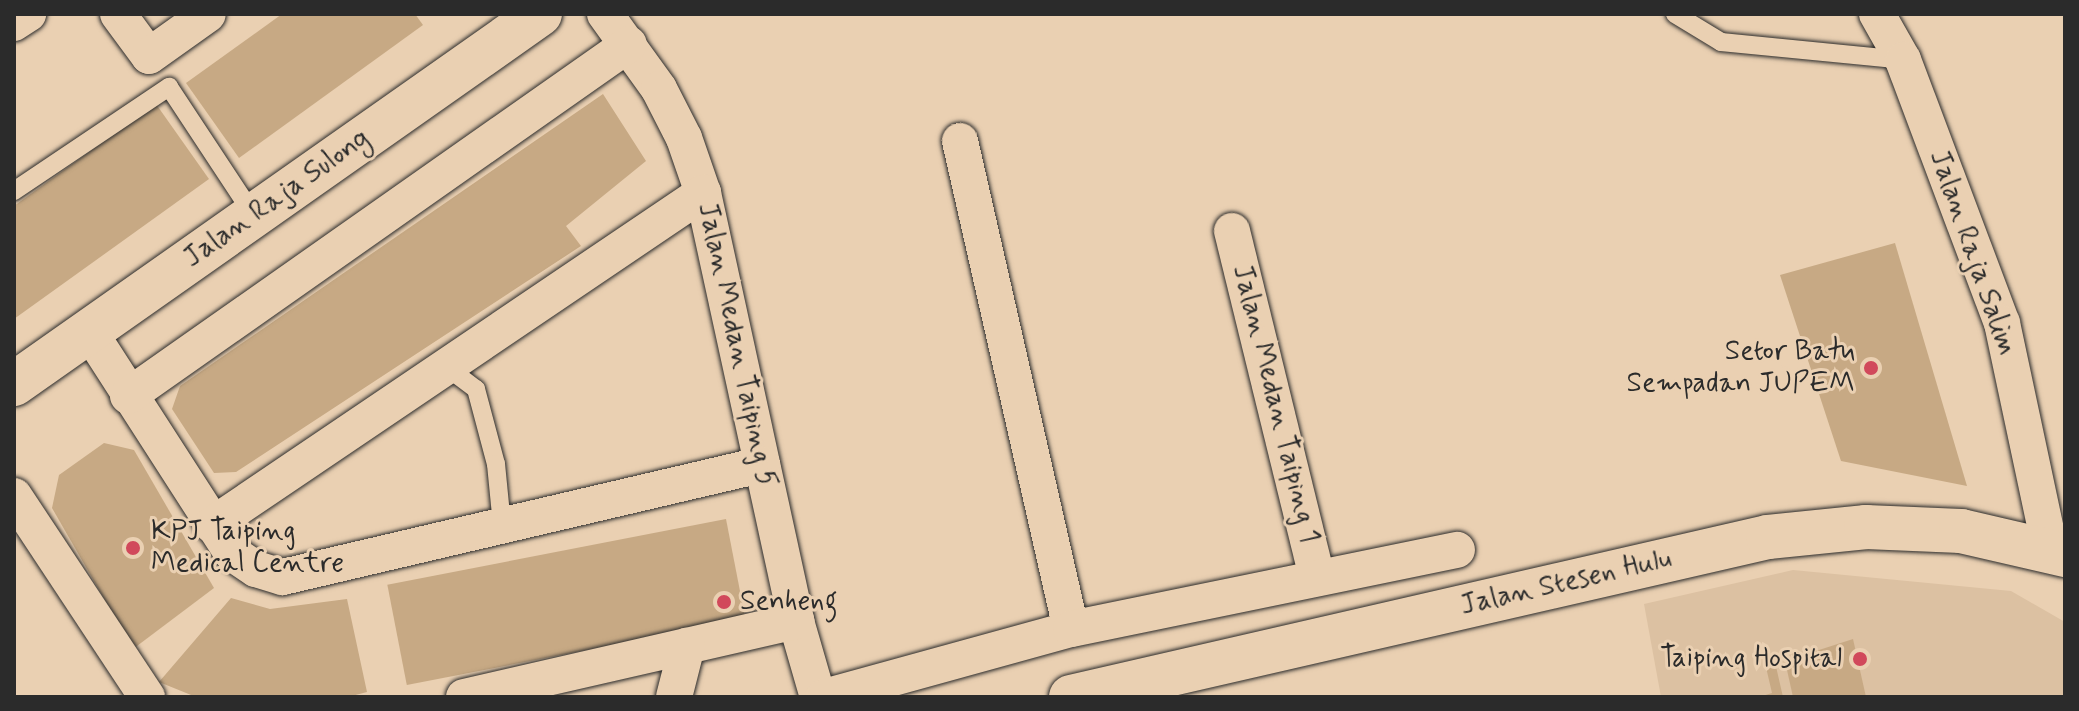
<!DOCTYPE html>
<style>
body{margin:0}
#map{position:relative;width:2079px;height:711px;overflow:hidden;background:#ead0b2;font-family:Mynerve,sans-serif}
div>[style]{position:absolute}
.built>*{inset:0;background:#dcc1a2}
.building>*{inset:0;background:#c7a984;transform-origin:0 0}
.roads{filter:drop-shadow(0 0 2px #2b2b2b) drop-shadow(0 0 2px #2b2b2b)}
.lane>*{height:18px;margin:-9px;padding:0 9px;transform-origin:9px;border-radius:9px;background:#ead0b2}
.street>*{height:36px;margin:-18px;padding:0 18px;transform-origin:18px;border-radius:18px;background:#ead0b2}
.secondary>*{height:44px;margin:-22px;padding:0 22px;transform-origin:22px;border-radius:22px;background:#ead0b2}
.dots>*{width:22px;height:22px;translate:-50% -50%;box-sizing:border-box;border:4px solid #ead0b2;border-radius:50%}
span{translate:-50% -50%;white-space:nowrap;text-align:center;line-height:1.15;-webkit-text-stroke:6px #ead0b2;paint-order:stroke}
.street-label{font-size:28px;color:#2b2b2b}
.poi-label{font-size:28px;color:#2b2b2b}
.right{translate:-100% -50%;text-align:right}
.left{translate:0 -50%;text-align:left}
.frame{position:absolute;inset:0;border:16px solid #2b2b2b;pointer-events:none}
</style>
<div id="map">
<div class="built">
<div style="clip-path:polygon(1793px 570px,2011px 591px,2065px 622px,2065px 697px,1661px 697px,1644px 604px)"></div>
</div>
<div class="building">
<div style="clip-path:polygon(282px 14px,415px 14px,423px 25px,239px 158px,186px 83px)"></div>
<div style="clip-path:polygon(603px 94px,646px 161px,566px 226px,581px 246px,236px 472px,214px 473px,172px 409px,180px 386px)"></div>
<div style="clip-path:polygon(156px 104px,209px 179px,14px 319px,14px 206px)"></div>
<div style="clip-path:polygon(1895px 243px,1967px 486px,1841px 461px,1780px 275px)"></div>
<div style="clip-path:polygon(104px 443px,134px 450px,214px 588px,133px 649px,52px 508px,59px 475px)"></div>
<div style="left:726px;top:519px;width:102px;height:345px;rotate:79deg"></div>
<div style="clip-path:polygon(231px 598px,270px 609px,347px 599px,367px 692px,348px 697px,196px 697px,159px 682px)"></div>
<div style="clip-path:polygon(1853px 639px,1866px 697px,1793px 697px,1785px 661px)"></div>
<div style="clip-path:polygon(1775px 662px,1783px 697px,1759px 697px,1772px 693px,1765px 663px)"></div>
</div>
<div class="roads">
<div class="lane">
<div style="left:1675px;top:14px;width:54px;rotate:31.3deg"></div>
<div style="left:1721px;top:42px;width:183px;rotate:5.6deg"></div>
<div style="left:14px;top:191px;width:187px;rotate:-33.9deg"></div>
<div style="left:169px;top:87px;width:154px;rotate:56.6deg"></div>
<div style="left:448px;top:368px;width:35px;rotate:37deg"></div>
<div style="left:476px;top:389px;width:78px;rotate:75.1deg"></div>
<div style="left:496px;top:464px;width:61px;rotate:84.4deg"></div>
</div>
<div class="street">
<div style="left:118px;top:14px;width:52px;rotate:53.6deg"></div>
<div style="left:149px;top:56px;width:72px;rotate:-35.4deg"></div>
<div style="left:605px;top:14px;width:92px;rotate:54.2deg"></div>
<div style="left:659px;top:89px;width:55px;rotate:63deg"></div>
<div style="left:684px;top:138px;width:58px;rotate:70.9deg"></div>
<div style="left:703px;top:193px;width:438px;rotate:77.7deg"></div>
<div style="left:796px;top:621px;width:79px;rotate:73.9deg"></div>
<div style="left:1877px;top:14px;width:53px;rotate:60.5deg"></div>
<div style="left:1903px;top:60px;width:281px;rotate:69.4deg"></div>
<div style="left:2002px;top:323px;width:231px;rotate:78deg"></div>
<div style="left:14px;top:23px;width:17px;rotate:-33deg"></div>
<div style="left:960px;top:141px;width:500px;rotate:77.19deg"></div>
<div style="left:1232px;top:231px;width:356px;rotate:76.2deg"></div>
<div style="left:89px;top:331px;width:264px;rotate:57.2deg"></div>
<div style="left:232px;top:553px;width:29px;rotate:34deg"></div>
<div style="left:256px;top:569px;width:28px;rotate:17deg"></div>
<div style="left:283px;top:577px;width:492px;rotate:-13.2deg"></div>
<div style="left:128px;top:396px;width:612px;rotate:-35.09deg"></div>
<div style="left:14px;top:496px;width:241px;rotate:56.5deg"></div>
<div style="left:212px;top:525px;width:593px;rotate:-34.07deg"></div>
<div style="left:464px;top:697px;width:341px;rotate:-12.9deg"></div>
<div style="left:674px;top:697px;width:53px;rotate:-75.7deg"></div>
<div style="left:824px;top:697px;width:256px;rotate:-15.4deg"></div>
<div style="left:1071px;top:629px;width:394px;rotate:-11.6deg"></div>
</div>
<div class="secondary">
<div style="left:14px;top:384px;width:643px;rotate:-35.12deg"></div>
<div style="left:1071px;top:697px;width:715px;rotate:-12.93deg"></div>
<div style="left:1768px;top:537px;width:99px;rotate:-5.8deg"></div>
<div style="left:1866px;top:527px;width:95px;rotate:2.4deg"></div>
<div style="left:1961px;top:531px;width:107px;rotate:13deg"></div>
</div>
</div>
<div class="dots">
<div style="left:1871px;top:368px;background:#d1495b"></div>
<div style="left:133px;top:548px;background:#d1495b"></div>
<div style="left:724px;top:602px;background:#d1495b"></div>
<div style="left:1860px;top:659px;background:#d1495b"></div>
</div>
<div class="street-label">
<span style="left:277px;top:199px;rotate:-35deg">Jalan Raja Sulong</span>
<span style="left:1972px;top:253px;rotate:71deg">Jalan Raja Salim</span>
<span style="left:736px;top:345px;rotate:78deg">Jalan Medan Taiping 5</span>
<span style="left:1275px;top:404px;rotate:76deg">Jalan Medan Taiping 1</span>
<span style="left:1566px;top:583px;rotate:-13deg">Jalan Stesen Hulu</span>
</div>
<div class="poi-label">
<span class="right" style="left:1855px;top:368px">Setor Batu<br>Sempadan JUPEM</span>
<span class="left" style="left:151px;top:548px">KPJ Taiping<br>Medical Centre</span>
<span class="left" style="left:740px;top:602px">Senheng</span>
<span class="right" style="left:1842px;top:659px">Taiping Hospital</span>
</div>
<div class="frame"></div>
</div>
